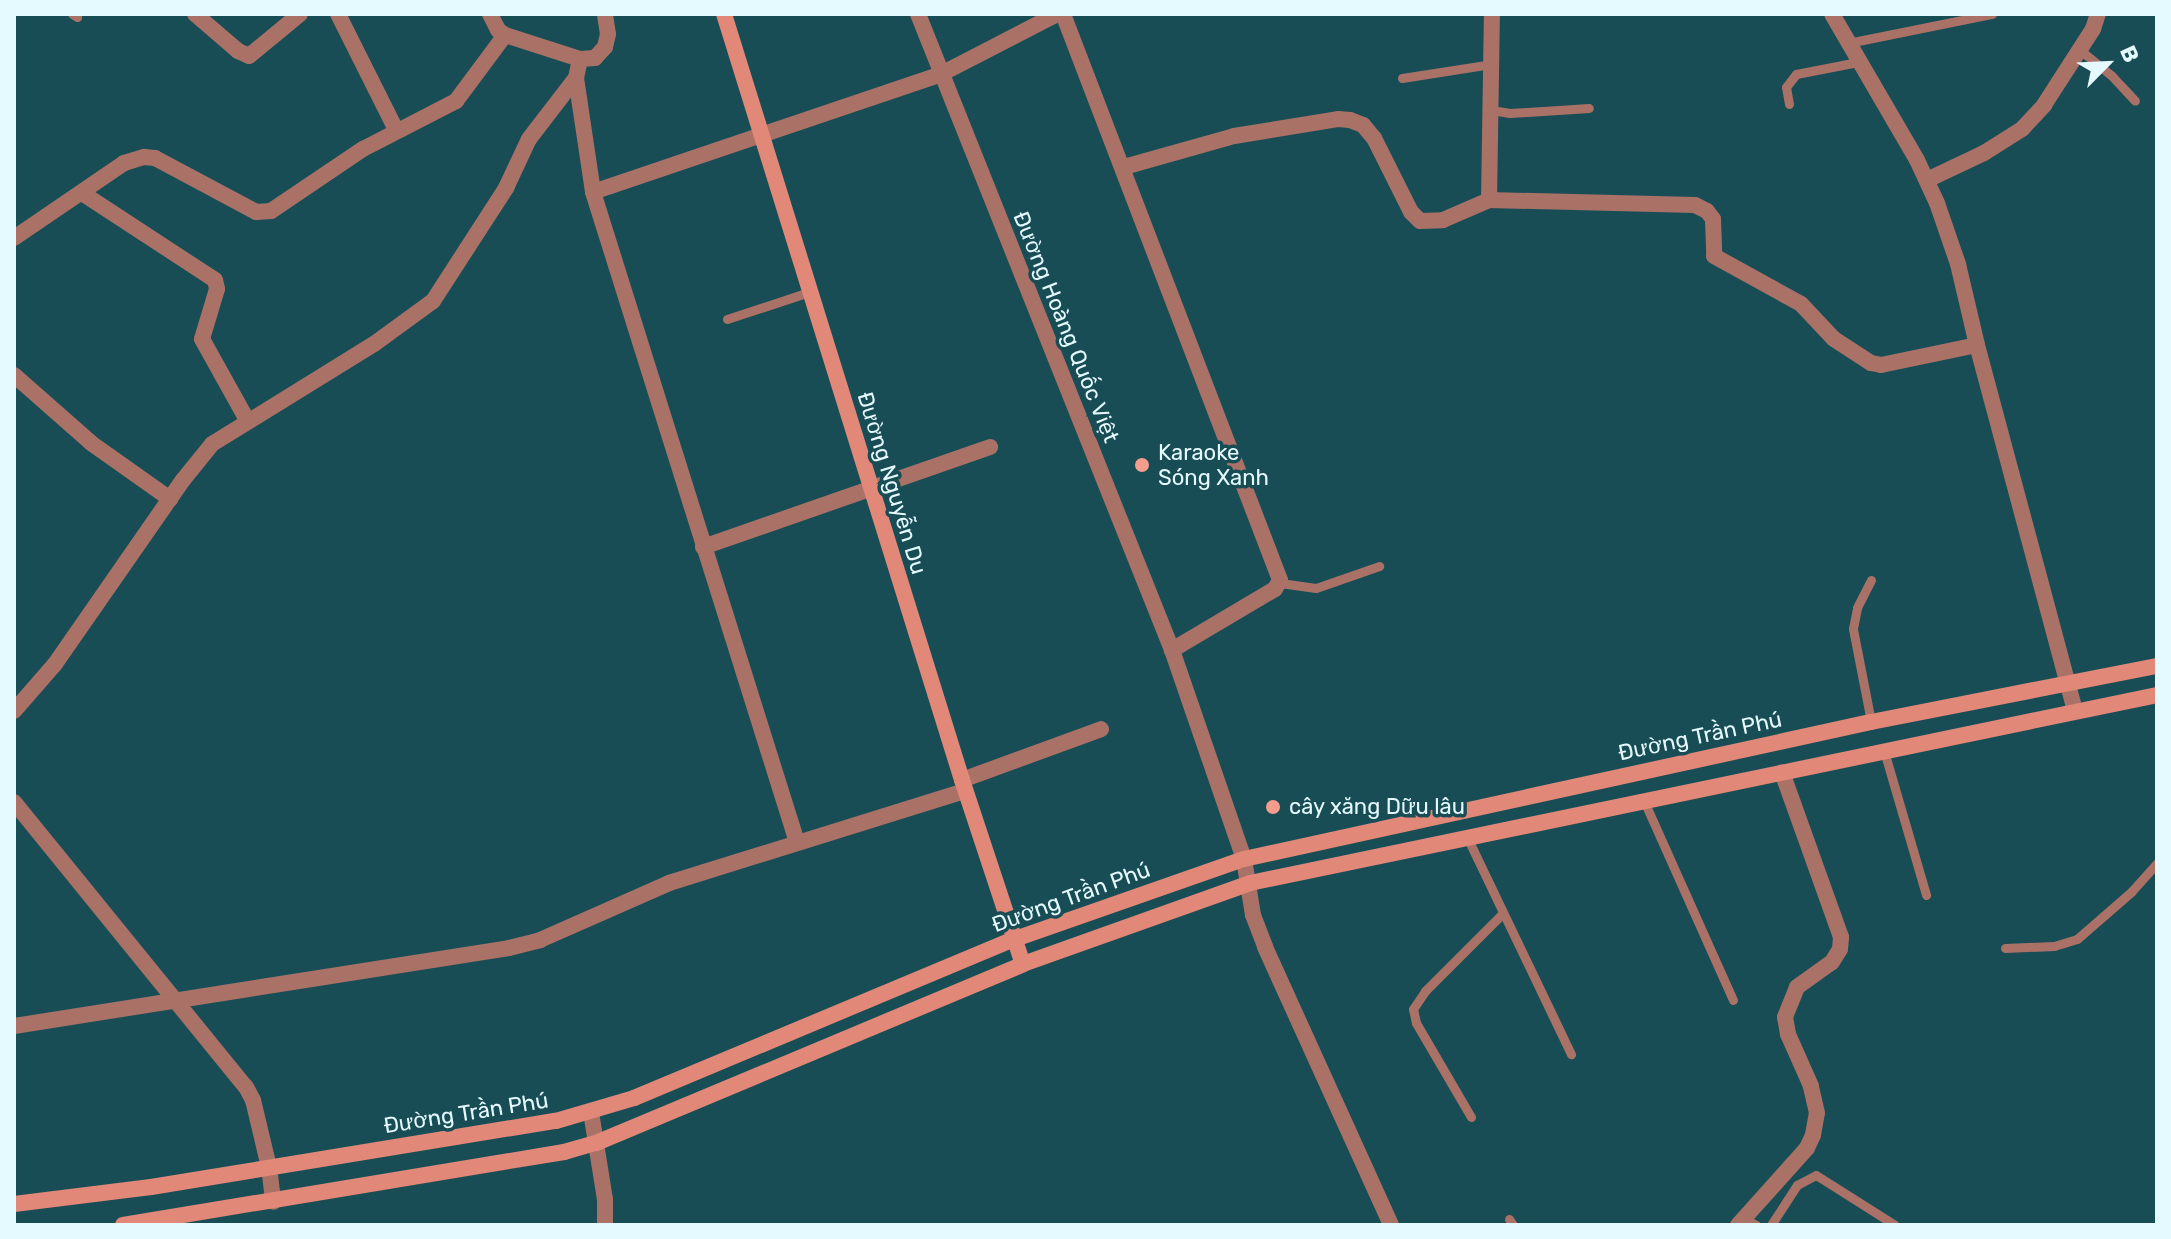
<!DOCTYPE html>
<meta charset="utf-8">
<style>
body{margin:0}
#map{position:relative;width:2171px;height:1239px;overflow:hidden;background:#194d56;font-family:Rubik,sans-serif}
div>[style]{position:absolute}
.lane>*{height:9px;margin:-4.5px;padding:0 4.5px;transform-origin:4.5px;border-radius:4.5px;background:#aa7167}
.street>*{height:16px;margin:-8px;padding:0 8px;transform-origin:8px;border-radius:8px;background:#aa7167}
.secondary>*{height:16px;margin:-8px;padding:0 8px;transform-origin:8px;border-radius:8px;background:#e18878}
.dots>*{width:22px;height:22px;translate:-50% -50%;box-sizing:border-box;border:4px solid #194d56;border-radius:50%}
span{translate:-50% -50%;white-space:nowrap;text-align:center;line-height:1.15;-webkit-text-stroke:7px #194d56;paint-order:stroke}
.street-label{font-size:22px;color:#e5fafe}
.poi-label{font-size:22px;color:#e5fafe}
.left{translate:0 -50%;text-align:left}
.frame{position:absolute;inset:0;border:16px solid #e5fafe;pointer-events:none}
.north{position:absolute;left:2067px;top:24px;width:80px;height:80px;-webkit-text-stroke:6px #194d56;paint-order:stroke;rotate:66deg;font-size:22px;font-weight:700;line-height:32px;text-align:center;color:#e5fafe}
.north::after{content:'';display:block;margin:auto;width:28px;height:36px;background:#e5fafe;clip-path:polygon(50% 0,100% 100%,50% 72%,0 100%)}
</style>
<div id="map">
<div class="lane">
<div style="left:72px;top:14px;width:6px;rotate:31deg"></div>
<div style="left:1848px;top:43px;width:147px;rotate:-11.4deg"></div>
<div style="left:2080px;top:50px;width:40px;rotate:39deg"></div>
<div style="left:2111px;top:75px;width:35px;rotate:47deg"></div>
<div style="left:1402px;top:78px;width:90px;rotate:-8.9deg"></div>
<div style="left:1789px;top:104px;width:17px;rotate:-100deg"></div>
<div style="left:1786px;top:87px;width:16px;rotate:-52deg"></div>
<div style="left:1796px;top:74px;width:63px;rotate:-11deg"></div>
<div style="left:1491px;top:110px;width:19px;rotate:9deg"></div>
<div style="left:1510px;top:113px;width:79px;rotate:-3.6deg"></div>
<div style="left:727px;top:319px;width:86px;rotate:-18.2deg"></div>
<div style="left:1871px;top:580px;width:31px;rotate:117deg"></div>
<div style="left:1857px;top:608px;width:21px;rotate:101deg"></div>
<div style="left:1853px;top:629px;width:95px;rotate:79deg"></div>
<div style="left:1280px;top:583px;width:36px;rotate:8deg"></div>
<div style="left:1316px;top:588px;width:67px;rotate:-19.2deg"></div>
<div style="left:1884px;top:751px;width:150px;rotate:73.7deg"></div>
<div style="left:1644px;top:801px;width:218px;rotate:65.9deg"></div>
<div style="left:1467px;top:837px;width:241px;rotate:64.4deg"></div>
<div style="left:2005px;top:948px;width:49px;rotate:-2.3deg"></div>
<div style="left:2054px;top:946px;width:24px;rotate:-17deg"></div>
<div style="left:2077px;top:939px;width:72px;rotate:-41deg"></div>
<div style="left:2131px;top:892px;width:39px;rotate:-48deg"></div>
<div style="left:1471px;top:1117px;width:109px;rotate:-120.3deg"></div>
<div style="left:1416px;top:1023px;width:14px;rotate:-102deg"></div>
<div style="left:1413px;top:1009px;width:22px;rotate:-56deg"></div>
<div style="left:1425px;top:991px;width:110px;rotate:-45deg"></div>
<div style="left:1509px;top:1219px;width:7px;rotate:56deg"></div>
<div style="left:1745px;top:1219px;width:13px;rotate:29deg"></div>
<div style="left:1771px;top:1225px;width:48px;rotate:-57deg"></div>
<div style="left:1797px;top:1185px;width:21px;rotate:-28deg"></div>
<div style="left:1816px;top:1175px;width:93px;rotate:32.3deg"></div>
</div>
<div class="street">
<div style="left:195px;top:14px;width:57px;rotate:40.7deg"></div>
<div style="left:238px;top:51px;width:12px;rotate:24deg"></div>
<div style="left:249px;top:56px;width:66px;rotate:-39.5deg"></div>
<div style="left:338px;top:14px;width:130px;rotate:63.4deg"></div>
<div style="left:490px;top:14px;width:18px;rotate:63deg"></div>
<div style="left:498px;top:30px;width:9px;rotate:36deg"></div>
<div style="left:505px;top:35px;width:79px;rotate:17.7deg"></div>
<div style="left:580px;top:59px;width:15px;rotate:-4deg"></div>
<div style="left:595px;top:58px;width:15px;rotate:-48deg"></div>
<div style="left:605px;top:47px;width:13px;rotate:-77deg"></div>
<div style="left:608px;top:34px;width:20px;rotate:-99deg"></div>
<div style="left:918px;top:14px;width:685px;rotate:68.23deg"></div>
<div style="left:1172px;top:650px;width:221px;rotate:71deg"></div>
<div style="left:1244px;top:859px;width:57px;rotate:80.9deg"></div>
<div style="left:1253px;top:915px;width:34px;rotate:69deg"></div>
<div style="left:1265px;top:947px;width:305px;rotate:65.6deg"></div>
<div style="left:1063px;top:14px;width:606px;rotate:69.02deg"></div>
<div style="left:1280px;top:580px;width:10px;rotate:119deg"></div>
<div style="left:1275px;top:589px;width:120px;rotate:149.4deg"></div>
<div style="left:1832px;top:14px;width:169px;rotate:59.8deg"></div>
<div style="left:1917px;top:160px;width:47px;rotate:65.1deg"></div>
<div style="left:1937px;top:203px;width:65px;rotate:71deg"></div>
<div style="left:1958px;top:264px;width:83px;rotate:76.8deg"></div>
<div style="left:576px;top:78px;width:115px;rotate:81.5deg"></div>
<div style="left:593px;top:192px;width:681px;rotate:72.58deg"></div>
<div style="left:1124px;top:167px;width:114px;rotate:-15.7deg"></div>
<div style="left:1234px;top:136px;width:105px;rotate:-9.3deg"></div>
<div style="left:1338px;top:119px;width:12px;rotate:5deg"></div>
<div style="left:1350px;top:120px;width:14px;rotate:21deg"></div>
<div style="left:1363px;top:125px;width:17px;rotate:50deg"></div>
<div style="left:1374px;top:138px;width:83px;rotate:63.4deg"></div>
<div style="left:1411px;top:212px;width:13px;rotate:45deg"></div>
<div style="left:1420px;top:221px;width:23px;rotate:-2deg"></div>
<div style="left:1443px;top:220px;width:50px;rotate:-23.5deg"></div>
<div style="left:1489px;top:200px;width:206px;rotate:1.4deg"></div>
<div style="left:1695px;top:205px;width:13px;rotate:27deg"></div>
<div style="left:1707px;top:211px;width:10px;rotate:53deg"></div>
<div style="left:1713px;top:219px;width:37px;rotate:88deg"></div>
<div style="left:1714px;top:256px;width:99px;rotate:28.9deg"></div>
<div style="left:1801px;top:304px;width:48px;rotate:46.7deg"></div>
<div style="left:1834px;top:339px;width:44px;rotate:33deg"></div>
<div style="left:1871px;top:363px;width:10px;rotate:11deg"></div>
<div style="left:1881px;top:365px;width:98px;rotate:-11.8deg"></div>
<div style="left:1977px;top:345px;width:379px;rotate:75deg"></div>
<div style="left:1927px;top:180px;width:63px;rotate:-25.3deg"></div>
<div style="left:1984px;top:153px;width:45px;rotate:-32.3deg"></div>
<div style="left:2022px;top:129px;width:33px;rotate:-47deg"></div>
<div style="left:2044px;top:105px;width:90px;rotate:-57.2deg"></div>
<div style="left:2093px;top:29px;width:16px;rotate:-72deg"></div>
<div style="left:593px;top:192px;width:367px;rotate:-18.7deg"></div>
<div style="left:941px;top:74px;width:131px;rotate:-27.3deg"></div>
<div style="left:82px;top:193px;width:159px;rotate:33.2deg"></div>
<div style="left:215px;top:280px;width:9px;rotate:77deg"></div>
<div style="left:217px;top:289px;width:52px;rotate:106.7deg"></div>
<div style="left:202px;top:339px;width:93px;rotate:60.9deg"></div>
<div style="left:1489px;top:200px;width:186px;rotate:-89.1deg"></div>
<div style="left:14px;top:238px;width:133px;rotate:-34.3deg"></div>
<div style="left:124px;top:163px;width:21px;rotate:-17deg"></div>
<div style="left:144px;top:157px;width:11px;rotate:5deg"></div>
<div style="left:155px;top:158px;width:115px;rotate:28.1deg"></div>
<div style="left:256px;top:212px;width:15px;rotate:-4deg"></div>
<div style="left:271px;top:211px;width:111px;rotate:-34deg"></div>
<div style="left:363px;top:149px;width:105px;rotate:-27.3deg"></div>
<div style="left:456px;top:101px;width:82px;rotate:-53.4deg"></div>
<div style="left:14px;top:375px;width:103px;rotate:41.4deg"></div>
<div style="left:91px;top:443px;width:97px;rotate:35.3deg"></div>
<div style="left:703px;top:547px;width:304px;rotate:-19.2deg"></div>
<div style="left:14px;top:711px;width:62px;rotate:-48.9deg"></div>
<div style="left:55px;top:664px;width:224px;rotate:-55.2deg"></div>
<div style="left:183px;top:480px;width:46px;rotate:-51.1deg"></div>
<div style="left:212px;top:444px;width:190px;rotate:-31.7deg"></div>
<div style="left:374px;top:344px;width:73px;rotate:-36.1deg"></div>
<div style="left:433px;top:301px;width:135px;rotate:-57.1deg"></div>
<div style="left:506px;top:188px;width:54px;rotate:-64.9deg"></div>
<div style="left:529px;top:139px;width:77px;rotate:-52.4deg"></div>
<div style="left:576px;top:78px;width:19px;rotate:-78deg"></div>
<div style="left:962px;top:780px;width:148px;rotate:-20.1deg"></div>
<div style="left:14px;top:802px;width:367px;rotate:50.9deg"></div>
<div style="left:246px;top:1087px;width:15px;rotate:62deg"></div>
<div style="left:253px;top:1100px;width:69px;rotate:76.6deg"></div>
<div style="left:269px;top:1167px;width:35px;rotate:83deg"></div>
<div style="left:14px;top:1026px;width:501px;rotate:-8.95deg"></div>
<div style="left:509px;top:948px;width:32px;rotate:-14deg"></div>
<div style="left:540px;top:940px;width:141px;rotate:-23.8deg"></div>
<div style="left:669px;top:883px;width:310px;rotate:-17.3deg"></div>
<div style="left:591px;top:1112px;width:88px;rotate:80.9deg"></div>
<div style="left:605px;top:1199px;width:26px;rotate:90deg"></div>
<div style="left:1738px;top:1225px;width:103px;rotate:-48.1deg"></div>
<div style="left:1807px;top:1148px;width:14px;rotate:-65deg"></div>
<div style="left:1813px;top:1135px;width:22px;rotate:-80deg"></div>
<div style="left:1817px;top:1113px;width:28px;rotate:-103deg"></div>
<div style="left:1811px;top:1086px;width:57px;rotate:-113.9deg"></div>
<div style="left:1788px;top:1034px;width:17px;rotate:-100deg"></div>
<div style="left:1785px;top:1017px;width:32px;rotate:-68deg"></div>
<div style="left:1797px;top:987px;width:43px;rotate:-35.5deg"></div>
<div style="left:1832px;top:962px;width:15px;rotate:-58deg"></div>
<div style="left:1840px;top:949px;width:12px;rotate:-85deg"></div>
<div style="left:1841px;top:937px;width:175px;rotate:-109.7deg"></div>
</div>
<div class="secondary">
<div style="left:724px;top:14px;width:802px;rotate:72.74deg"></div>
<div style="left:962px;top:780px;width:194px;rotate:71.7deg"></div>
<div style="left:14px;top:1204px;width:138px;rotate:-7.1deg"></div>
<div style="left:151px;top:1187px;width:410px;rotate:-9.3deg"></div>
<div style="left:556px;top:1121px;width:81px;rotate:-16.4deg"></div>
<div style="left:634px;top:1098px;width:413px;rotate:-22.7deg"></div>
<div style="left:1015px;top:939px;width:243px;rotate:-19.3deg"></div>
<div style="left:1244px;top:859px;width:642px;rotate:-12.33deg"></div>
<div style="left:1871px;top:722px;width:291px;rotate:-11.1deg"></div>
<div style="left:123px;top:1225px;width:447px;rotate:-9.4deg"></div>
<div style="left:564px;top:1152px;width:33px;rotate:-16deg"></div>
<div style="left:596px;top:1143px;width:463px;rotate:-22.7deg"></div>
<div style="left:1023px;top:964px;width:241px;rotate:-19.6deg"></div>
<div style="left:1250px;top:883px;width:926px;rotate:-11.71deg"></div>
</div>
<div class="dots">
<div style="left:1142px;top:465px;background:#f59d8d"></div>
<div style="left:1273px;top:807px;background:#f59d8d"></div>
</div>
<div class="street-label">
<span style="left:1066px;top:327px;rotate:68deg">Đường Hoàng Quốc Việt</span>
<span style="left:892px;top:483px;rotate:73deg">Đường Nguyễn Du</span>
<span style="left:1700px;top:736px;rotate:-12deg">Đường Trần Phú</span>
<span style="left:1071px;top:897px;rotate:-20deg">Đường Trần Phú</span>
<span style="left:466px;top:1113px;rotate:-9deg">Đường Trần Phú</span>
</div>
<div class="poi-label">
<span class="left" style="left:1158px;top:465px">Karaoke<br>Sóng Xanh</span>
<span class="left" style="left:1289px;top:807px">cây xăng Dữu lâu</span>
</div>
<div class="frame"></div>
<div class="north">B</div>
</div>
